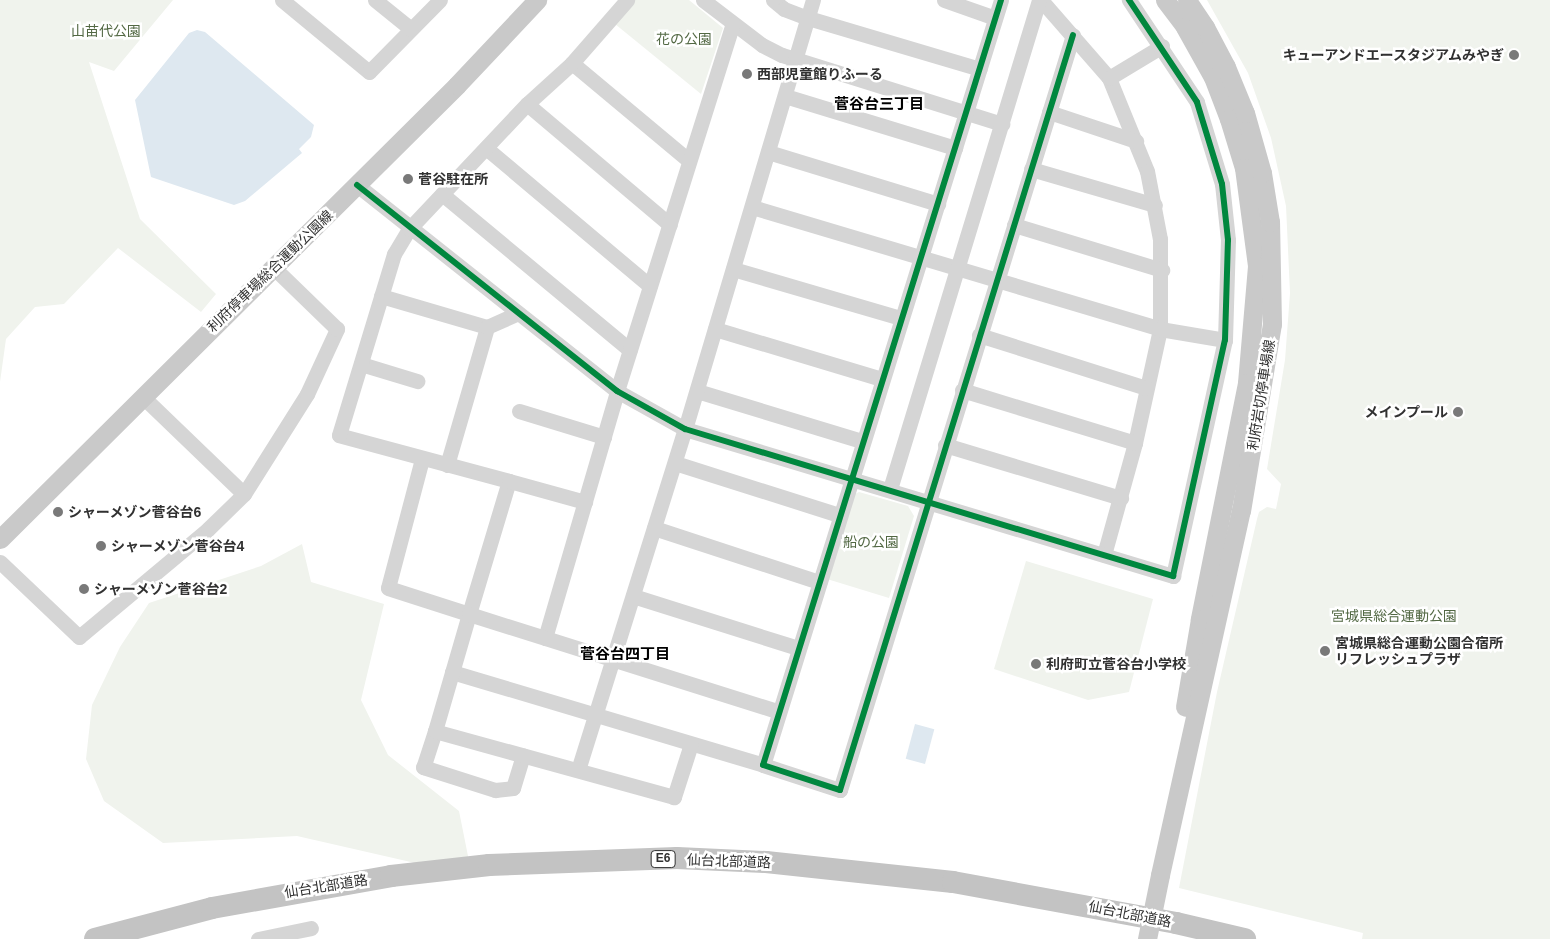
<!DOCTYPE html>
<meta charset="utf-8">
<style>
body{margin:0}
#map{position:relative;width:1550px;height:939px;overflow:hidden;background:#fff;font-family:Arial,"Noto Sans JP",sans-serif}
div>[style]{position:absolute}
.green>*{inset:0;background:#f0f3ed}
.water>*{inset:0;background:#dee8f0;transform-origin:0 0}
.minor>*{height:15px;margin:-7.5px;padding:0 7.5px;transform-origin:7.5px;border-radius:7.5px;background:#d5d5d5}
.major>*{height:19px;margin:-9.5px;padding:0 9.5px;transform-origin:9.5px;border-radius:9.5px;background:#c9c9c9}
.highway>*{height:22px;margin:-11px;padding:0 11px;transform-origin:11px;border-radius:11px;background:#c3c3c3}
.major-bridge>*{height:19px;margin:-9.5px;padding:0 9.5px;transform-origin:9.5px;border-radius:9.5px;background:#c9c9c9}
.cycleway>*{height:6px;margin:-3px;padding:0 3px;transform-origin:3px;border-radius:3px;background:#00873e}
.dots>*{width:14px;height:14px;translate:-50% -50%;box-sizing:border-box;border:2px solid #fff;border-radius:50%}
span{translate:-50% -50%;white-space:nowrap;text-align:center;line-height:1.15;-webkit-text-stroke:5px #fff;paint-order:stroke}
.shield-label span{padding:1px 4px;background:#fff;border:1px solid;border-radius:4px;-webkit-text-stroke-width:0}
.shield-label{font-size:12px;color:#313131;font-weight:700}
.park-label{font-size:14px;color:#526843}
.poi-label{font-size:14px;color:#313131;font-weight:700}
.right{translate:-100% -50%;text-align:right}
.left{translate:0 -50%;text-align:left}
.street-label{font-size:14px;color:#313131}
.neighbourhood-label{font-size:15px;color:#000;font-weight:700}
</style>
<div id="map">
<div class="green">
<div style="clip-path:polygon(0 0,173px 0,114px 71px,89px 62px,140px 219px,216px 294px,201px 312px,118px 248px,64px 304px,35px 307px,6px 339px,0 382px)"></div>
<div style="clip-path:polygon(635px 0,689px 0,723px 28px,701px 94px,615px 24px)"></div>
<div style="clip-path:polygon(1207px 0,1550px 0,1550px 939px,1362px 939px,1363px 933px,1179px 888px,1217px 692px,1257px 519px,1259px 512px,1267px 507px,1276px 509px,1281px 484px,1267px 469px,1285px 360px,1290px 293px,1286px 206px,1271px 138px,1248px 73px)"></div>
<div style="clip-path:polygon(859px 492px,908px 506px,914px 516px,889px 598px,827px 579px,849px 497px)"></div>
<div style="clip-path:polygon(302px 544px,311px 582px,384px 604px,361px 700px,388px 755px,459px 811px,472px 876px,297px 836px,163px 843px,104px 801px,86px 759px,92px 705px,120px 647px,149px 603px,261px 566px)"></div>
<div style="clip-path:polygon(1026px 561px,1153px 599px,1129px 692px,1088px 700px,994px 669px)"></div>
</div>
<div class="water">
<div style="clip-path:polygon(197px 30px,205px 32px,314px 125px,311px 137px,299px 149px,302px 153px,245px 201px,234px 205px,151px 177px,135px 100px,189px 33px)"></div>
<div style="left:915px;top:724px;width:20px;height:36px;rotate:15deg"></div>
</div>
<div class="minor">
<div style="left:282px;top:0;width:113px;rotate:39.6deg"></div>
<div style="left:369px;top:72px;width:101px;rotate:-45.4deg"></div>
<div style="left:375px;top:0;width:46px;rotate:38.9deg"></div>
<div style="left:703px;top:0;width:74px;rotate:37.3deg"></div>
<div style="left:762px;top:45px;width:22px;rotate:27deg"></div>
<div style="left:782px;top:55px;width:231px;rotate:17.4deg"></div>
<div style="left:773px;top:0;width:14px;rotate:39deg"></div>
<div style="left:784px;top:9px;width:26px;rotate:21deg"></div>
<div style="left:808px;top:18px;width:179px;rotate:16.5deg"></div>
<div style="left:944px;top:0;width:54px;rotate:19.4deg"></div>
<div style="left:1001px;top:0;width:801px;rotate:107.28deg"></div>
<div style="left:763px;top:765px;width:81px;rotate:18deg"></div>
<div style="left:840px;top:790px;width:790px;rotate:-72.85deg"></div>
<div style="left:1041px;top:0;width:103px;rotate:48.9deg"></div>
<div style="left:1109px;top:78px;width:100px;rotate:67.8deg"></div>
<div style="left:1147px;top:171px;width:69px;rotate:79.2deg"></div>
<div style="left:1160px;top:239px;width:90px;rotate:90deg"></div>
<div style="left:1160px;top:329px;width:117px;rotate:102.4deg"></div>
<div style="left:1135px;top:443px;width:116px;rotate:105.5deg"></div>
<div style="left:572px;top:63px;width:151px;rotate:39.9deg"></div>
<div style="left:1109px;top:78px;width:62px;rotate:-31.1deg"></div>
<div style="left:785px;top:96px;width:178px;rotate:17deg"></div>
<div style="left:527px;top:104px;width:187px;rotate:40.2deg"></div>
<div style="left:1049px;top:112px;width:92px;rotate:18.4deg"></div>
<div style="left:486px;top:148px;width:214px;rotate:40.1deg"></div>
<div style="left:768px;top:152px;width:178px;rotate:17deg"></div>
<div style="left:1031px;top:169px;width:129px;rotate:16.2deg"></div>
<div style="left:357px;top:185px;width:332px;rotate:38.4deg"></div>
<div style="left:617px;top:391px;width:78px;rotate:29.2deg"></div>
<div style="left:685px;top:429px;width:510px;rotate:16.76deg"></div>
<div style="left:1173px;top:576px;width:242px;rotate:-77.6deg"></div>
<div style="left:1225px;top:340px;width:100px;rotate:-88.3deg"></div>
<div style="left:1228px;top:240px;width:56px;rotate:-96.1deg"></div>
<div style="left:1222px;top:184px;width:86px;rotate:-107deg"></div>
<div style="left:1197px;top:102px;width:123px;rotate:-123.7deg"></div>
<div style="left:442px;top:194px;width:244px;rotate:39.7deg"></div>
<div style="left:752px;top:207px;width:426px;rotate:16.6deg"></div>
<div style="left:1160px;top:329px;width:66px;rotate:9.6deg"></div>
<div style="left:1014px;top:225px;width:155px;rotate:16.9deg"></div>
<div style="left:733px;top:269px;width:175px;rotate:16.3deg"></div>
<div style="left:381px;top:296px;width:110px;rotate:16.3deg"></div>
<div style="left:715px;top:329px;width:174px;rotate:16.7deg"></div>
<div style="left:979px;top:335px;width:175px;rotate:17.6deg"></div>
<div style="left:361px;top:364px;width:59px;rotate:16.9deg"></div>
<div style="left:962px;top:390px;width:181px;rotate:17deg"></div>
<div style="left:697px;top:391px;width:172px;rotate:16.9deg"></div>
<div style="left:142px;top:396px;width:141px;rotate:43.9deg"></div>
<div style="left:519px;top:411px;width:89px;rotate:17deg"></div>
<div style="left:945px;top:445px;width:184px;rotate:16.8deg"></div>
<div style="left:422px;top:459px;width:133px;rotate:104.8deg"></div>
<div style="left:388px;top:588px;width:85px;rotate:17.8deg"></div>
<div style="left:469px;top:614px;width:139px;rotate:-73.3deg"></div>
<div style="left:509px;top:481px;width:176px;rotate:-164.9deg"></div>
<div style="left:339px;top:435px;width:189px;rotate:-73.1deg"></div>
<div style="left:394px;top:254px;width:29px;rotate:-59deg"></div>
<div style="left:409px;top:229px;width:172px;rotate:-46.7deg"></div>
<div style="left:527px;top:104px;width:61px;rotate:-42.3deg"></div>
<div style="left:572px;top:63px;width:84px;rotate:-48.9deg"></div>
<div style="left:675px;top:463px;width:172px;rotate:17.6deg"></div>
<div style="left:447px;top:465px;width:144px;rotate:-73.8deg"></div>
<div style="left:487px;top:327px;width:34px;rotate:-24deg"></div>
<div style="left:509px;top:481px;width:79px;rotate:15.4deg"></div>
<div style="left:890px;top:489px;width:511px;rotate:-73.05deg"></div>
<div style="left:654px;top:528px;width:174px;rotate:18.1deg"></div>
<div style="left:0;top:562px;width:109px;rotate:43.5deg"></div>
<div style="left:79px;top:637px;width:168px;rotate:-39.9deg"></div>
<div style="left:208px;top:529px;width:50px;rotate:-44.2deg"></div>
<div style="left:244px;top:494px;width:118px;rotate:-57.8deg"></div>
<div style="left:307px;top:394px;width:72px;rotate:-65.2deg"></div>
<div style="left:337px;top:329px;width:88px;rotate:-135.9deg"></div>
<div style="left:633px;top:596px;width:173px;rotate:17.5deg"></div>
<div style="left:545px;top:638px;width:257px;rotate:-73.7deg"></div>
<div style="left:617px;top:391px;width:385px;rotate:-72.5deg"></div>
<div style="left:452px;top:672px;width:325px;rotate:16.6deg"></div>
<div style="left:435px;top:731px;width:38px;rotate:108deg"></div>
<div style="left:423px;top:767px;width:76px;rotate:17.7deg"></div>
<div style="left:495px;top:790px;width:18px;rotate:-6deg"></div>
<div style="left:513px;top:788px;width:34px;rotate:-73deg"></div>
<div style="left:691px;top:744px;width:56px;rotate:107.8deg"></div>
<div style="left:674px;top:797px;width:248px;rotate:-164.6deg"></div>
<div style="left:435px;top:731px;width:122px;rotate:-73.8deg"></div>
<div style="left:469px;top:614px;width:325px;rotate:17.5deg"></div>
<div style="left:578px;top:770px;width:357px;rotate:-72.6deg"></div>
<div style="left:685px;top:429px;width:448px;rotate:-73.4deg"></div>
<div style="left:258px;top:939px;width:54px;rotate:-11.7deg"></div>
</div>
<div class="major">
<div style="left:1165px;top:0;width:34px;rotate:53deg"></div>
<div style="left:1185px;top:27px;width:57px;rotate:60.8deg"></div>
<div style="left:1213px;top:77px;width:45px;rotate:69.1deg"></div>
<div style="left:1229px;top:119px;width:51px;rotate:73deg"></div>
<div style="left:1244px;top:168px;width:99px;rotate:82.4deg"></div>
<div style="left:1257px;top:266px;width:117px;rotate:94.9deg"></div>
<div style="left:1247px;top:383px;width:241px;rotate:101.3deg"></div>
<div style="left:1200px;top:619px;width:89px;rotate:99.7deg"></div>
<div style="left:0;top:539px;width:644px;rotate:-44.81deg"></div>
<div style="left:457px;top:85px;width:117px;rotate:-46.7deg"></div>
<div style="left:1160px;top:875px;width:373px;rotate:-77.5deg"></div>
<div style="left:1241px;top:511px;width:190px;rotate:-80.6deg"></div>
<div style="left:1272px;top:324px;width:102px;rotate:-91.1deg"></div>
<div style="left:1270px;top:222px;width:50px;rotate:-99.3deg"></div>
<div style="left:1262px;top:173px;width:62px;rotate:-105.8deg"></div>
<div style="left:1245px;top:113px;width:50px;rotate:-112.4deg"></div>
<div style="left:1226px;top:67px;width:45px;rotate:-117.7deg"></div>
<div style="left:1205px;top:27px;width:32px;rotate:-124deg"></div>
</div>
<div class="highway">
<div style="left:95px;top:939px;width:121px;rotate:-14.8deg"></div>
<div style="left:212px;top:908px;width:182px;rotate:-10.1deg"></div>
<div style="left:391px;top:876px;width:99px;rotate:-6.4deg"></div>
<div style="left:489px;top:865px;width:188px;rotate:-2.1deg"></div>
<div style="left:677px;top:858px;width:89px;rotate:2.6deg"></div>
<div style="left:766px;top:862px;width:188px;rotate:6.1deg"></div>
<div style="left:953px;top:882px;width:227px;rotate:10.4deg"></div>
<div style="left:1176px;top:923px;width:71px;rotate:13.1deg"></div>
</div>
<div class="major-bridge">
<div style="left:1147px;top:939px;width:65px;rotate:-78.5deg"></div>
</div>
<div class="cycleway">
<div style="left:1001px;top:0;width:801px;rotate:107.28deg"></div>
<div style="left:763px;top:765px;width:81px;rotate:18deg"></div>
<div style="left:840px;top:790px;width:790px;rotate:-72.85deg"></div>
<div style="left:357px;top:185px;width:332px;rotate:38.4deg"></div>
<div style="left:617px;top:391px;width:78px;rotate:29.2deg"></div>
<div style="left:685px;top:429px;width:510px;rotate:16.76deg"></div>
<div style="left:1173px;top:576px;width:242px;rotate:-77.6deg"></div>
<div style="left:1225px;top:340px;width:100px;rotate:-88.3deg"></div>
<div style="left:1228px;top:240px;width:56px;rotate:-96.1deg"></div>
<div style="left:1222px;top:184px;width:86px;rotate:-107deg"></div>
<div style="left:1197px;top:102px;width:123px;rotate:-123.7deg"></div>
</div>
<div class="dots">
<div style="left:1514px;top:55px;background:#797979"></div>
<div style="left:747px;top:74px;background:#797979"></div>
<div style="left:408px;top:179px;background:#797979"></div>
<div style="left:1458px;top:412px;background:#797979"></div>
<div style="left:58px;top:512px;background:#797979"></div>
<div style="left:101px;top:546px;background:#797979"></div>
<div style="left:84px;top:589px;background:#797979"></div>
<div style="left:1325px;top:651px;background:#797979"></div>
<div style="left:1036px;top:664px;background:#797979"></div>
</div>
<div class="shield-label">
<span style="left:663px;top:859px">E6</span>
</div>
<div class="park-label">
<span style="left:106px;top:31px">山苗代公園</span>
<span style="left:684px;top:39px">花の公園</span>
<span style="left:871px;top:542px">船の公園</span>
<span style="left:1394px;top:616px">宮城県総合運動公園</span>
</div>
<div class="poi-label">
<span class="right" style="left:1504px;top:55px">キューアンドエースタジアムみやぎ</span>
<span class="left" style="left:757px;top:74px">西部児童館りふーる</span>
<span class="left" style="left:418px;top:179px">菅谷駐在所</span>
<span class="right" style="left:1448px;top:412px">メインプール</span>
<span class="left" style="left:68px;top:512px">シャーメゾン菅谷台6</span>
<span class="left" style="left:111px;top:546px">シャーメゾン菅谷台4</span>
<span class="left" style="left:94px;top:589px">シャーメゾン菅谷台2</span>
<span class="left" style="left:1335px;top:651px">宮城県総合運動公園合宿所<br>リフレッシュプラザ</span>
<span class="left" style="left:1046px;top:664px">利府町立菅谷台小学校</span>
</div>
<div class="street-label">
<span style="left:270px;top:271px;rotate:-44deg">利府停車場総合運動公園線</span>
<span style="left:1261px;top:395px;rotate:-81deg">利府岩切停車場線</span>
<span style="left:729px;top:861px;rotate:2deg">仙台北部道路</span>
<span style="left:326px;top:886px;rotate:-9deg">仙台北部道路</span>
<span style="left:1130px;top:914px;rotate:11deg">仙台北部道路</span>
</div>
<div class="neighbourhood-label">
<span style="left:879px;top:104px">菅谷台三丁目</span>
<span style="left:625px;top:654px">菅谷台四丁目</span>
</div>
</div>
